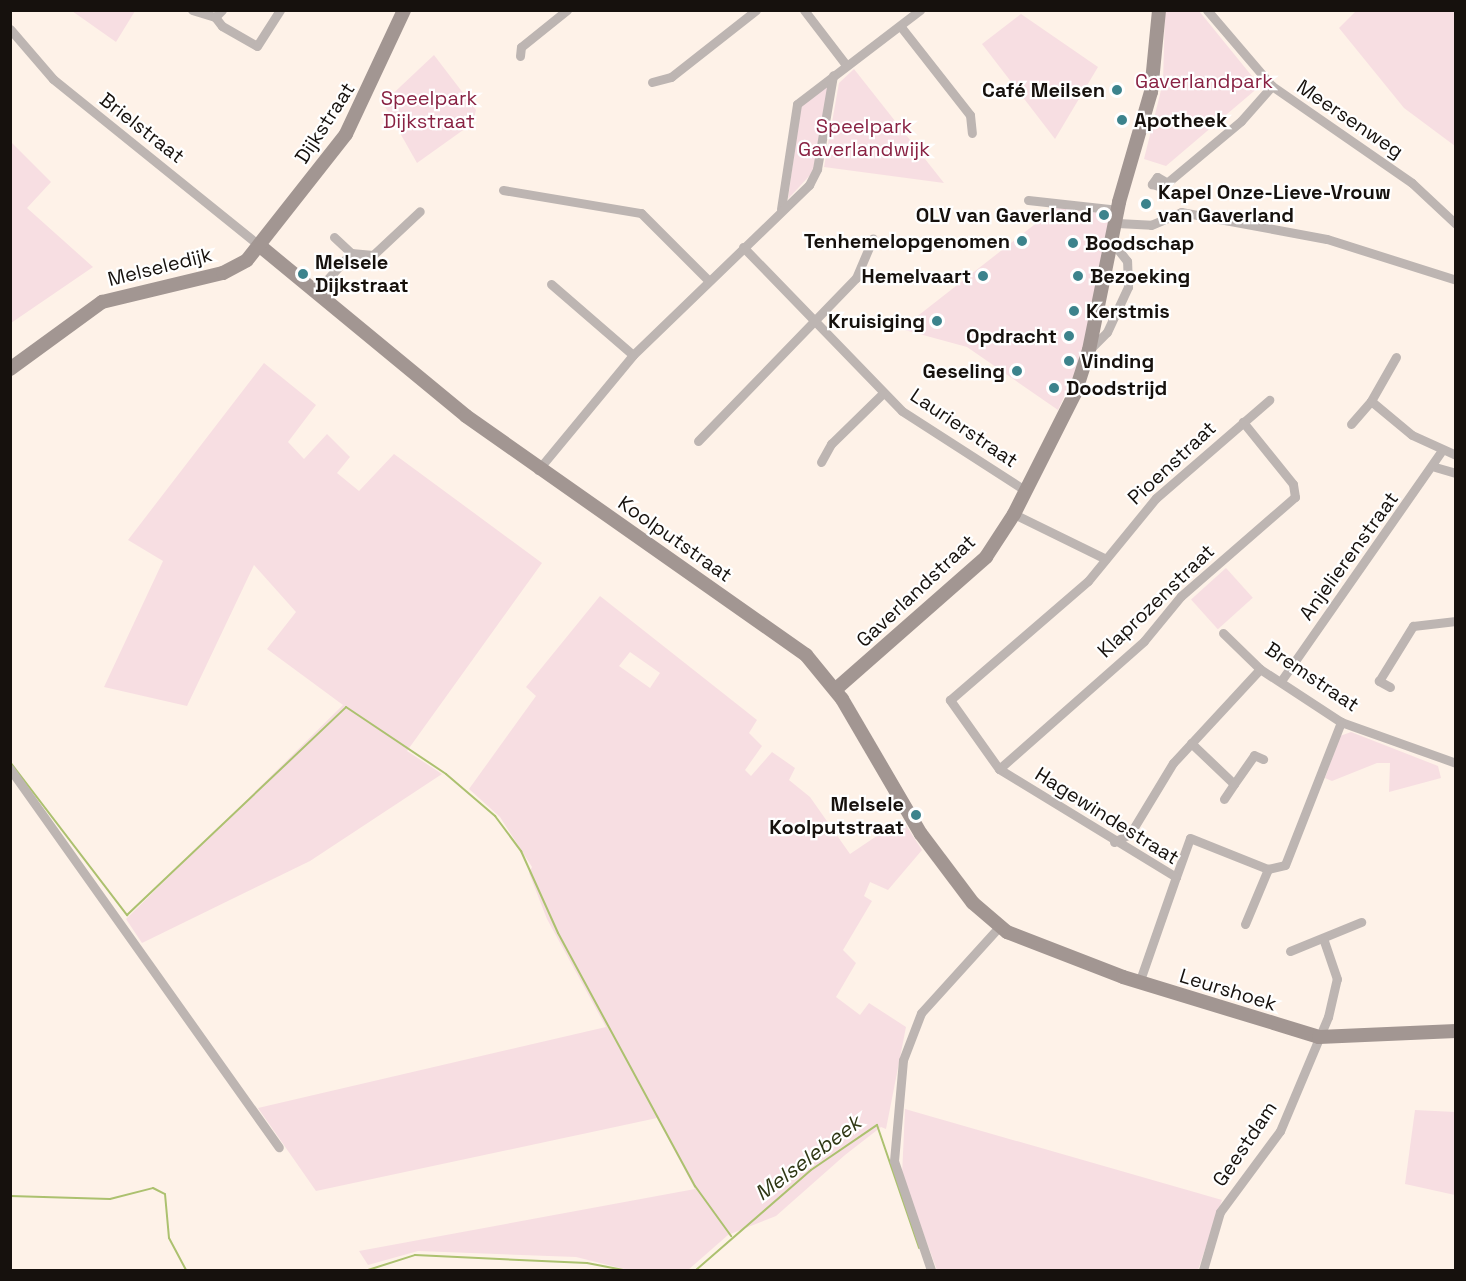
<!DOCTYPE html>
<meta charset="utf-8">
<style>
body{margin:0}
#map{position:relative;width:1466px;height:1281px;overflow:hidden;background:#fef2e8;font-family:"Space Grotesk",sans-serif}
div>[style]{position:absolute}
.green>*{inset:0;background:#f7dee2;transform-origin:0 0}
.stream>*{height:2px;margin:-1px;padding:0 1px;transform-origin:1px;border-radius:1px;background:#acc16f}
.street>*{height:9px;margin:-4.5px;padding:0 4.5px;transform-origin:4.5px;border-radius:4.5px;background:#bdb5b2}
.secondary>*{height:14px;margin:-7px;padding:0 7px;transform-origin:7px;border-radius:7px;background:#a29692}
.dots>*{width:16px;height:16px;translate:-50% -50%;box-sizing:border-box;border:3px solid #fff;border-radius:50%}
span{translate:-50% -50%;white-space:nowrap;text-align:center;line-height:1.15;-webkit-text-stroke:4.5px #fff;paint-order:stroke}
.park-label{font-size:20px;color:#892243}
.poi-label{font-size:20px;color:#16110d;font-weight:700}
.right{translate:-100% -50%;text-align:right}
.left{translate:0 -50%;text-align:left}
.street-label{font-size:20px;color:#16110d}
.water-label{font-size:21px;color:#2f3714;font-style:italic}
.frame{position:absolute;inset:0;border:12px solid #16110d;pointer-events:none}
</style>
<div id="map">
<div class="green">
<div style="clip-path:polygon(72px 11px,135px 11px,116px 42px)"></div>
<div style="clip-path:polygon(1165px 11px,1199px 11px,1260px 86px,1166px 166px,1144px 159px,1163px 82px)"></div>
<div style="clip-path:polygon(1356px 11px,1455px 11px,1455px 146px,1404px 108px,1339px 28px)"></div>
<div style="clip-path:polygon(1021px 14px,1098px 67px,1055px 139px,982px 44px)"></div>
<div style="clip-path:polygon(434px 55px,476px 110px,473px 123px,417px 163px,383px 103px)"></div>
<div style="clip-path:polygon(854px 69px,944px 183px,824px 167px,839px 83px)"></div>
<div style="clip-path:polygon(823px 86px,828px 87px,813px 172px,788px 199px,801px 104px)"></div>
<div style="clip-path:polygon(10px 141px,51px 182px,27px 208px,93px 267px,11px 323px)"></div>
<div style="clip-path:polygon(1057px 207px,1111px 214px,1081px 360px,1058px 410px,967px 347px,901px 329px)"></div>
<div style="clip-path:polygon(264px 363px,316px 405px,288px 442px,304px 459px,327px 434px,350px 457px,337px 473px,359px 491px,394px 454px,542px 563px,407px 751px,442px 774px,310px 861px,142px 943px,126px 919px,343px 705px,267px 649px,296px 612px,254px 565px,187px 706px,104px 687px,163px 561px,128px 540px)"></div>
<div style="left:1226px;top:568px;width:40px;height:47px;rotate:48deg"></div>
<div style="clip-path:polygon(evenodd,600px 596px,757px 720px,749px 733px,762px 746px,745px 770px,751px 776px,772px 752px,795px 768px,789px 780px,810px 797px,850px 854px,902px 819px,922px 850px,888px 890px,870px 882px,864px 896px,872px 901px,843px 950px,856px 963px,836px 997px,860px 1015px,869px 1003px,906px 1027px,886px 1129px,881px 1127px,845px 1155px,776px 1216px,728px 1235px,688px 1270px,628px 1270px,576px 1257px,418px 1251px,368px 1265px,359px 1251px,695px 1189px,657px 1118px,316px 1191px,258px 1108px,606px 1027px,547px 919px,529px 873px,532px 867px,500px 817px,469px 789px,536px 696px,526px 687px,600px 596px,630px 652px,660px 673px,650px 688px,619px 666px,630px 652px)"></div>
<div style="clip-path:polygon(1351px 732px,1438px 766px,1441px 778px,1389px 792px,1390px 763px,1377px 763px,1332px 781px,1325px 778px,1340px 736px)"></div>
<div style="clip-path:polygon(905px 1109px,1222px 1200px,1198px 1270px,937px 1270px,902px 1176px)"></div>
<div style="clip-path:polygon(1415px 1110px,1455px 1112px,1455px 1195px,1405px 1184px)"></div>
</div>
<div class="stream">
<div style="left:10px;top:762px;width:193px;rotate:52.6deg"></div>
<div style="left:127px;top:915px;width:302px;rotate:-43.5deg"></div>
<div style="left:346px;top:707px;width:120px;rotate:33.8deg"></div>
<div style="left:446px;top:774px;width:65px;rotate:40.6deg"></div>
<div style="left:495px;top:816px;width:44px;rotate:53.4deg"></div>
<div style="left:521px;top:851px;width:90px;rotate:65.7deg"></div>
<div style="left:558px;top:933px;width:288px;rotate:61.6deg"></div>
<div style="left:695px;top:1186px;width:62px;rotate:54.2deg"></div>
<div style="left:10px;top:1196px;width:100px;rotate:1.7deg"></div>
<div style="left:110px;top:1199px;width:44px;rotate:-14.3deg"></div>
<div style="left:153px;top:1188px;width:13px;rotate:27deg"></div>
<div style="left:165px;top:1194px;width:44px;rotate:84.8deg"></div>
<div style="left:169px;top:1238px;width:36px;rotate:62deg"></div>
<div style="left:368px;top:1270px;width:49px;rotate:-17.7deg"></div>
<div style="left:415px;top:1255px;width:172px;rotate:2.7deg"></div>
<div style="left:587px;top:1263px;width:37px;rotate:11deg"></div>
<div style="left:696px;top:1270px;width:152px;rotate:-41deg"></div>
<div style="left:811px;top:1170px;width:80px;rotate:-34.3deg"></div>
<div style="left:877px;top:1125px;width:130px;rotate:71.1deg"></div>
</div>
<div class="street">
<div style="left:192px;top:10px;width:24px;rotate:17deg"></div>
<div style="left:222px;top:10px;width:10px;rotate:135deg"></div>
<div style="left:215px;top:17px;width:11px;rotate:52deg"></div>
<div style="left:222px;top:26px;width:40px;rotate:29.7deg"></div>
<div style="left:257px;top:46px;width:43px;rotate:-57.4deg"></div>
<div style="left:804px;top:10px;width:69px;rotate:52.6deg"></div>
<div style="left:1207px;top:10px;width:100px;rotate:49.5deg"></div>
<div style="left:1272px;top:86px;width:170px;rotate:34.7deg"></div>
<div style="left:1412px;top:183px;width:60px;rotate:43deg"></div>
<div style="left:901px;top:27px;width:112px;rotate:51.9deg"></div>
<div style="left:970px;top:115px;width:18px;rotate:84deg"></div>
<div style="left:10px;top:29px;width:66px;rotate:49.3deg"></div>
<div style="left:53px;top:79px;width:266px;rotate:38.9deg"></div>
<div style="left:520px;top:56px;width:9px;rotate:-84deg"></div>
<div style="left:521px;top:47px;width:59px;rotate:-38.8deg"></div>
<div style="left:652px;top:82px;width:20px;rotate:-15deg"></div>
<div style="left:671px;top:77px;width:108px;rotate:-38.2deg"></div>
<div style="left:1164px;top:181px;width:8px;rotate:-150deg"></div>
<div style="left:1157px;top:177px;width:9px;rotate:126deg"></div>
<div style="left:1152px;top:184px;width:10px;rotate:17deg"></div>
<div style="left:1162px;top:187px;width:103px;rotate:-39.9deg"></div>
<div style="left:1241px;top:121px;width:47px;rotate:-48.5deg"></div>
<div style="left:503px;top:190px;width:140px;rotate:9.5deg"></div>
<div style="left:641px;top:213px;width:93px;rotate:45deg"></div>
<div style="left:1028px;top:200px;width:91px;rotate:6.3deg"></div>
<div style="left:781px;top:209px;width:106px;rotate:-81.3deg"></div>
<div style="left:797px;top:104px;width:155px;rotate:-37.4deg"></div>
<div style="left:1117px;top:223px;width:34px;rotate:3deg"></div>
<div style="left:1151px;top:225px;width:33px;rotate:-23deg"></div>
<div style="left:1181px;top:212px;width:148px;rotate:10.5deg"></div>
<div style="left:1327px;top:239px;width:135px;rotate:17.6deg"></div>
<div style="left:334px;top:237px;width:23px;rotate:43deg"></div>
<div style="left:743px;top:247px;width:228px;rotate:45.9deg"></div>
<div style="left:902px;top:411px;width:148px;rotate:32.8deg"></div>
<div style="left:551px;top:284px;width:108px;rotate:40.9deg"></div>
<div style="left:315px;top:293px;width:54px;rotate:-48deg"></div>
<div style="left:351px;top:253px;width:22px;rotate:5deg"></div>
<div style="left:373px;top:255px;width:64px;rotate:-43.1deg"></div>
<div style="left:1089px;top:350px;width:25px;rotate:-45deg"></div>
<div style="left:1107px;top:332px;width:50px;rotate:-65deg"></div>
<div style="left:1128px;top:287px;width:26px;rotate:-92deg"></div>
<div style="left:1127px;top:261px;width:24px;rotate:-128deg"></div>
<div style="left:1396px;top:357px;width:51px;rotate:119.6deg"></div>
<div style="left:1371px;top:401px;width:53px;rotate:39.7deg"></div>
<div style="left:1412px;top:435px;width:48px;rotate:24.4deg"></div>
<div style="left:1351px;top:424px;width:30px;rotate:-49deg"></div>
<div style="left:698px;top:441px;width:227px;rotate:-45.9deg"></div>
<div style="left:856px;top:278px;width:43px;rotate:-67deg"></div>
<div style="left:821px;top:462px;width:21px;rotate:-61deg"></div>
<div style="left:831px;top:444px;width:73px;rotate:-44.4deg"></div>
<div style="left:1435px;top:467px;width:22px;rotate:16deg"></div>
<div style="left:538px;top:470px;width:149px;rotate:-50.4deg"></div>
<div style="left:633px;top:355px;width:245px;rotate:-44deg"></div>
<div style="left:809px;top:185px;width:18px;rotate:-63deg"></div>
<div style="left:817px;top:169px;width:95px;rotate:-80.3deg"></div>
<div style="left:1014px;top:514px;width:102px;rotate:26.1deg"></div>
<div style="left:1223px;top:633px;width:52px;rotate:44.2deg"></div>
<div style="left:1260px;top:669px;width:97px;rotate:33.2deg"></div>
<div style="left:1341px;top:722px;width:122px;rotate:19.6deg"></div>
<div style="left:1281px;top:681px;width:282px;rotate:-55.1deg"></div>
<div style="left:1390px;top:687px;width:13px;rotate:-151deg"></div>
<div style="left:1379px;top:681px;width:65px;rotate:-58.3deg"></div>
<div style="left:1413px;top:626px;width:43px;rotate:-6.6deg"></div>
<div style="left:1191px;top:743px;width:59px;rotate:43.6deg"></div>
<div style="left:1234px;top:784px;width:18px;rotate:124deg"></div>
<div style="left:10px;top:769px;width:464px;rotate:54.6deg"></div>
<div style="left:999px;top:769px;width:193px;rotate:-41.4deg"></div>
<div style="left:1144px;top:641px;width:58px;rotate:-50.6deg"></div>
<div style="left:1181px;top:596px;width:151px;rotate:-41deg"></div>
<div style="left:1295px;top:497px;width:13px;rotate:-99deg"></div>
<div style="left:1293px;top:484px;width:80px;rotate:-128.9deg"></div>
<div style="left:1234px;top:784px;width:35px;rotate:-55deg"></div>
<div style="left:1254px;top:755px;width:10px;rotate:24deg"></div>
<div style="left:1114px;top:842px;width:18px;rotate:-27deg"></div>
<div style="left:1130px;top:834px;width:83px;rotate:-58.8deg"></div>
<div style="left:1173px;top:763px;width:128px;rotate:-47.2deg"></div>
<div style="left:1176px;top:877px;width:41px;rotate:-70.3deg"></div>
<div style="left:1190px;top:838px;width:84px;rotate:21.7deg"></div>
<div style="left:1268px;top:869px;width:17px;rotate:-13deg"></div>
<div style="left:1285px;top:865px;width:154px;rotate:-68.6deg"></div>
<div style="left:1245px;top:924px;width:60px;rotate:-67.3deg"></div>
<div style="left:1290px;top:951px;width:77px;rotate:-22.2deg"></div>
<div style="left:1139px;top:983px;width:112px;rotate:-70.8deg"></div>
<div style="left:1176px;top:877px;width:207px;rotate:-148.6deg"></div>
<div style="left:999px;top:769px;width:85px;rotate:-125.4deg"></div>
<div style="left:950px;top:700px;width:182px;rotate:-40.8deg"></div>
<div style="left:1088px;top:581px;width:107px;rotate:-50.7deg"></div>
<div style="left:1156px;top:498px;width:150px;rotate:-40.9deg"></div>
<div style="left:931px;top:1270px;width:115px;rotate:-108.7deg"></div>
<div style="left:894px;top:1161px;width:101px;rotate:-84.9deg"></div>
<div style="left:903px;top:1060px;width:50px;rotate:-69deg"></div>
<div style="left:921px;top:1013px;width:116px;rotate:-47.8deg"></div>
<div style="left:1203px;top:1270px;width:60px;rotate:-73.7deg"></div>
<div style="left:1220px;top:1212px;width:101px;rotate:-53.5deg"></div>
<div style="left:1280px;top:1131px;width:124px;rotate:-67.2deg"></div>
<div style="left:1328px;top:1017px;width:39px;rotate:-77deg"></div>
<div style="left:1337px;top:979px;width:43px;rotate:-108.9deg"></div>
</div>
<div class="secondary">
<div style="left:260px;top:246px;width:267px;rotate:39.5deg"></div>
<div style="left:466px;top:416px;width:416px;rotate:35.1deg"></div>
<div style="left:806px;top:655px;width:57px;rotate:50.7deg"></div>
<div style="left:842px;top:699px;width:156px;rotate:59.7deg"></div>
<div style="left:921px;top:834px;width:86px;rotate:53deg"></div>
<div style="left:973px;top:903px;width:45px;rotate:40.5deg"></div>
<div style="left:1007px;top:932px;width:124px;rotate:21.2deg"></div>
<div style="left:1123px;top:977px;width:205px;rotate:17deg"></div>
<div style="left:1319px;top:1037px;width:137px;rotate:-2.5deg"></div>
<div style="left:10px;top:369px;width:114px;rotate:-36.1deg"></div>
<div style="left:102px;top:302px;width:124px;rotate:-13.5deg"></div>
<div style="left:223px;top:273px;width:27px;rotate:-28deg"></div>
<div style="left:247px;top:260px;width:160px;rotate:-51.8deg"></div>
<div style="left:346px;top:134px;width:137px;rotate:-64.9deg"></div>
<div style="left:836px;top:689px;width:200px;rotate:-41.3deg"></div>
<div style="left:986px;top:557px;width:51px;rotate:-56.9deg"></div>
<div style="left:1014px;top:514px;width:136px;rotate:-63.2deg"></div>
<div style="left:1075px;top:393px;width:45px;rotate:-72deg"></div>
<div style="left:1089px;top:350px;width:151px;rotate:-78.5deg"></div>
<div style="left:1119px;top:202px;width:115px;rotate:-73.8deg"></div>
<div style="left:1151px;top:92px;width:82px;rotate:-84.4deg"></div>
</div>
<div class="dots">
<div style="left:1117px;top:90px;background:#3c838c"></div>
<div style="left:1122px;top:120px;background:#3c838c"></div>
<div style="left:1146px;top:204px;background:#3c838c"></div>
<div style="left:1104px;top:215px;background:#3c838c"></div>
<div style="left:1022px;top:241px;background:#3c838c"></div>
<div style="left:1073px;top:243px;background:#3c838c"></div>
<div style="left:303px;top:274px;background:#3c838c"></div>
<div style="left:983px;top:276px;background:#3c838c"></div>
<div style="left:1078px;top:276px;background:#3c838c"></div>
<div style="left:1074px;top:311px;background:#3c838c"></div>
<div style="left:937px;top:321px;background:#3c838c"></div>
<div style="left:1069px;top:336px;background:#3c838c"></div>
<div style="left:1069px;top:361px;background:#3c838c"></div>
<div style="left:1017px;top:371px;background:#3c838c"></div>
<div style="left:1054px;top:388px;background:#3c838c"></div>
<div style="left:916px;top:815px;background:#3c838c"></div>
</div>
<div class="park-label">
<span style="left:1204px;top:81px">Gaverlandpark</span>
<span style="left:429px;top:110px">Speelpark<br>Dijkstraat</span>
<span style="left:864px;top:138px">Speelpark<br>Gaverlandwijk</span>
</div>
<div class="poi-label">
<span class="right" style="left:1105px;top:90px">Café Meilsen</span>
<span class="left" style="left:1134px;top:120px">Apotheek</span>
<span class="left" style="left:1158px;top:204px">Kapel Onze-Lieve-Vrouw<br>van Gaverland</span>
<span class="right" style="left:1092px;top:215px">OLV van Gaverland</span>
<span class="right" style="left:1010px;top:241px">Tenhemelopgenomen</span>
<span class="left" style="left:1085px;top:243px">Boodschap</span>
<span class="left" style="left:315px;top:274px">Melsele<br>Dijkstraat</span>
<span class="right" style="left:971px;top:276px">Hemelvaart</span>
<span class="left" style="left:1090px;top:276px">Bezoeking</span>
<span class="left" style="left:1086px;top:311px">Kerstmis</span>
<span class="right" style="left:925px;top:321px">Kruisiging</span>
<span class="right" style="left:1057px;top:336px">Opdracht</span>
<span class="left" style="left:1081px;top:361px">Vinding</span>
<span class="right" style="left:1005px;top:371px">Geseling</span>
<span class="left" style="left:1066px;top:388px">Doodstrijd</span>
<span class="right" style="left:904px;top:816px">Melsele<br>Koolputstraat</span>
</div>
<div class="street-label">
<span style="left:1350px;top:119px;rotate:34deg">Meersenweg</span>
<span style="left:325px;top:123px;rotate:-57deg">Dijkstraat</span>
<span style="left:142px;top:128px;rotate:38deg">Brielstraat</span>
<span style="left:160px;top:267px;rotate:-14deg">Melseledijk</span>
<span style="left:964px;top:428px;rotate:34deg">Laurierstraat</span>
<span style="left:1172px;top:463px;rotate:-43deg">Pioenstraat</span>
<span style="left:675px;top:539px;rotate:35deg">Koolputstraat</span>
<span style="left:1349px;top:556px;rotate:-54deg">Anjelierenstraat</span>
<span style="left:916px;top:591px;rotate:-43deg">Gaverlandstraat</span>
<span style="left:1156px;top:601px;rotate:-44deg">Klaprozenstraat</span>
<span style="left:1312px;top:677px;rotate:34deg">Bremstraat</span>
<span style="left:1107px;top:816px;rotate:32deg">Hagewindestraat</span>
<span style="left:1228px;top:990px;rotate:17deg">Leurshoek</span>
<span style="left:1245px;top:1144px;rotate:-56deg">Geestdam</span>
</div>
<div class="water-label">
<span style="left:808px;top:1158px;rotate:-37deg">Melselebeek</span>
</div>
<div class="frame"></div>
</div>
